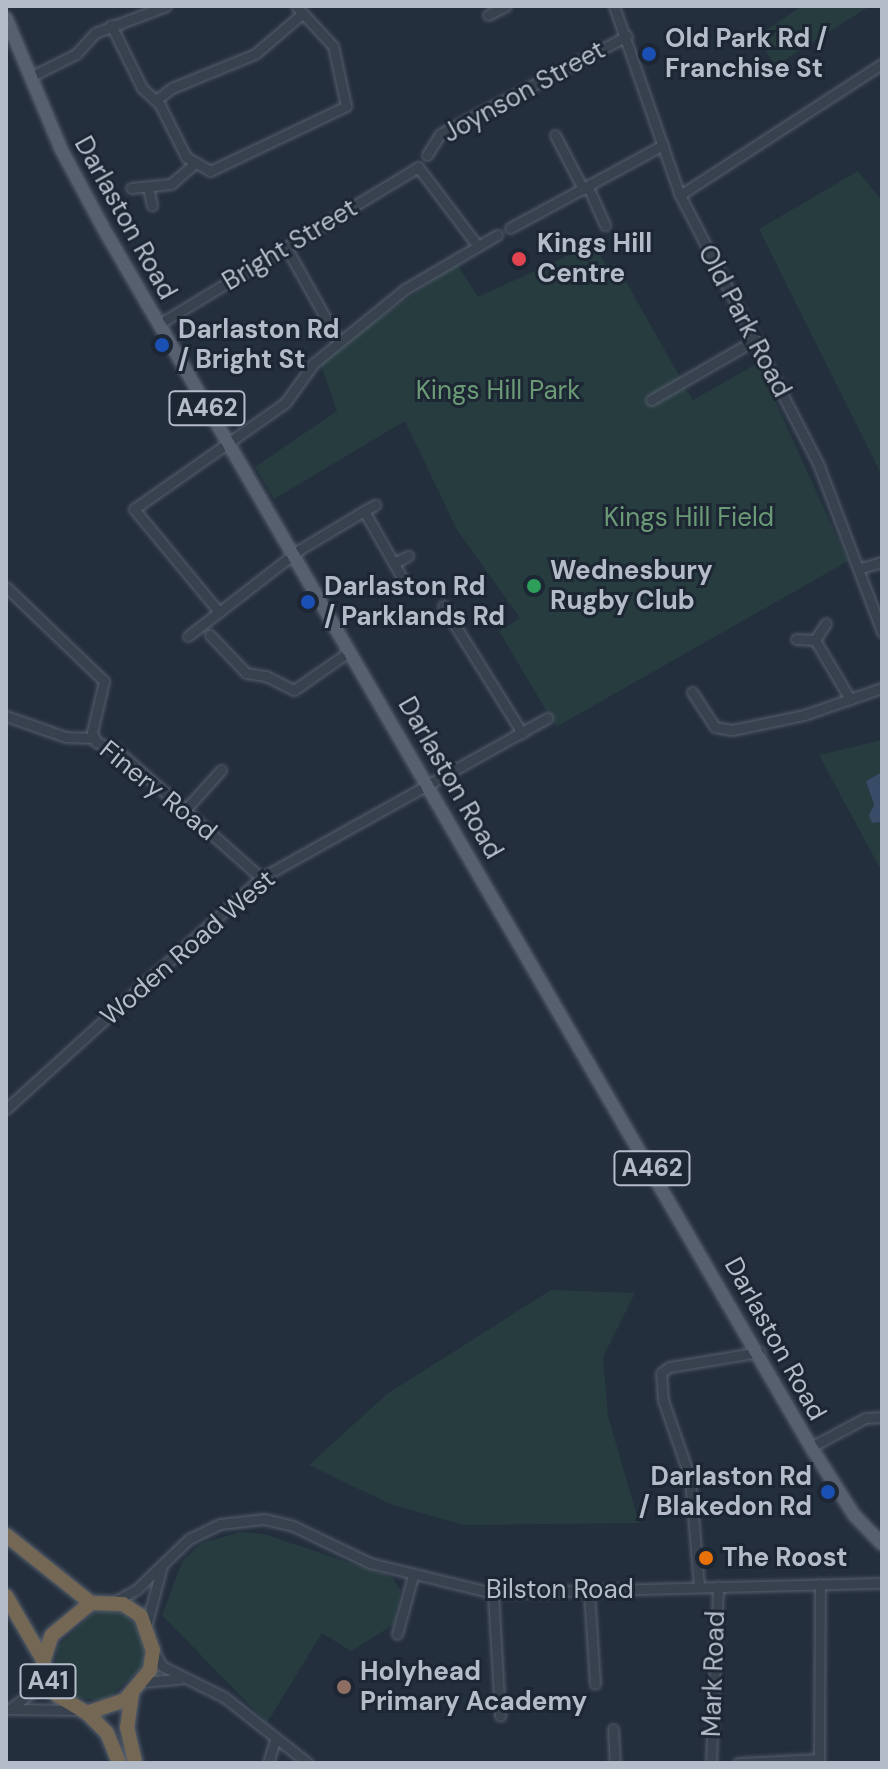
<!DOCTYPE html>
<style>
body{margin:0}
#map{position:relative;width:888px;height:1769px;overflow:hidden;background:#242f3e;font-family:"DM Sans",sans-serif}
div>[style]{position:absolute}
.green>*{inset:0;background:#263c3f}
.water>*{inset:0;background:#394c67}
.roads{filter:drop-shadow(0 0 2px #565f6c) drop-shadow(0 0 2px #565f6c)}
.minor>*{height:9px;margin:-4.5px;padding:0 4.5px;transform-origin:4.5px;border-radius:4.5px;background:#38414e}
.major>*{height:12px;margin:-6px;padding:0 6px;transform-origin:6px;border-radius:6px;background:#56606e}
.highway>*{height:14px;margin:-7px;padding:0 7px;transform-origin:7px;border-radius:7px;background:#746855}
.dots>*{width:22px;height:22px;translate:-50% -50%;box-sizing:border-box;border:4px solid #1d2633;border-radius:50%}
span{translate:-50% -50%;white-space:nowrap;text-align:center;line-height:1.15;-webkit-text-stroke:6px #1d2633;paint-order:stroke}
.shield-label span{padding:2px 6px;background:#1d2633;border:2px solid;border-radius:6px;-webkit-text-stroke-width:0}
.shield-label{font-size:24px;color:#b4bcc9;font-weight:700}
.poi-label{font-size:26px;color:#b4bcc9;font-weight:700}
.left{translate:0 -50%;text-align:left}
.right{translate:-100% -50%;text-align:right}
.street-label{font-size:26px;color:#b4bcc9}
.park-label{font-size:26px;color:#6b9a76}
.frame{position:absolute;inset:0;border:8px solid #b4bcc9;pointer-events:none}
</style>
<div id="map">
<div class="green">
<div style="clip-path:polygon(802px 6px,870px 6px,775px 66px,757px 36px)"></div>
<div style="clip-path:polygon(858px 171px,882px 201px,882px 476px,759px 229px)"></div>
<div style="clip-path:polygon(593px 244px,607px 266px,616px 264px,681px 379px,647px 399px,651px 405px,683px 384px,693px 400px,758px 363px,848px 561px,556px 727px,499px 631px,520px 618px,457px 530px,405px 421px,274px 499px,255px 467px,337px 411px,319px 360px,457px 264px,478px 297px)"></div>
<div style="clip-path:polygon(882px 740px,882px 772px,866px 781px,874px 805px,872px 823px,882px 822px,882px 872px,819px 755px)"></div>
<div style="clip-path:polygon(551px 1290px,635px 1293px,603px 1357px,608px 1416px,639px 1523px,464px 1525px,390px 1504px,309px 1465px,387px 1394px)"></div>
<div style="clip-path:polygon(240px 1532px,264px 1534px,392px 1577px,401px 1591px,393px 1625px,351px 1651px,322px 1633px,267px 1723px,162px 1615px,183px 1560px,202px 1543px)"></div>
<div style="clip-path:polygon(114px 1610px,125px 1614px,142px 1633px,146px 1647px,140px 1670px,104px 1701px,70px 1697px,55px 1668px,58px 1646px,93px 1613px)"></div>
</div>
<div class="water">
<div style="clip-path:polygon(882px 772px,882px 822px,872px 823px,869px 815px,874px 805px,866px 781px)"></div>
</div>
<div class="roads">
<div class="minor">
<div style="left:614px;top:6px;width:200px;rotate:70.8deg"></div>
<div style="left:680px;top:195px;width:305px;rotate:62.8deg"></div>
<div style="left:819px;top:466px;width:178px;rotate:69.2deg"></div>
<div style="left:488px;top:15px;width:20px;rotate:-27deg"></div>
<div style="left:111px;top:25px;width:70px;rotate:63.8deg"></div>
<div style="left:142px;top:88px;width:25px;rotate:43deg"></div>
<div style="left:160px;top:105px;width:58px;rotate:63.4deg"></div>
<div style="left:186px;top:157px;width:28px;rotate:30deg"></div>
<div style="left:210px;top:171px;width:151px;rotate:-25.5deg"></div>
<div style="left:346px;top:106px;width:61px;rotate:-102.2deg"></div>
<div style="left:333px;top:46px;width:54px;rotate:-132.8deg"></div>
<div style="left:30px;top:77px;width:51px;rotate:-26.6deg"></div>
<div style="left:76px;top:54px;width:28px;rotate:-48deg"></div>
<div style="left:95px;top:33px;width:76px;rotate:-20.8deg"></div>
<div style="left:156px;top:100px;width:20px;rotate:-37deg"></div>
<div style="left:172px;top:88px;width:90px;rotate:-22.3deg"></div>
<div style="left:255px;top:54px;width:63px;rotate:-40.5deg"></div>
<div style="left:555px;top:135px;width:61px;rotate:62.6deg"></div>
<div style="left:427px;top:155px;width:25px;rotate:-58deg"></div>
<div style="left:440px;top:134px;width:211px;rotate:-27.7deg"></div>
<div style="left:148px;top:187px;width:19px;rotate:78deg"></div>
<div style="left:588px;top:187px;width:42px;rotate:65.9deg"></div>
<div style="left:131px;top:188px;width:40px;rotate:-5.7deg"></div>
<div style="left:171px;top:184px;width:29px;rotate:-41deg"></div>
<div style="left:680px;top:195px;width:241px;rotate:-33deg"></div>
<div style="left:510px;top:228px;width:174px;rotate:-28.5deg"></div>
<div style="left:287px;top:249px;width:107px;rotate:60.8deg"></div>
<div style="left:159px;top:324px;width:303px;rotate:-31.2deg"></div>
<div style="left:418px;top:167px;width:98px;rotate:52.9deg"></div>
<div style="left:651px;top:400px;width:120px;rotate:-30deg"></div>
<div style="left:364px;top:511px;width:13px;rotate:-29deg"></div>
<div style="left:394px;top:563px;width:16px;rotate:-27deg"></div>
<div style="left:861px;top:568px;width:22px;rotate:-16deg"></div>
<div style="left:6px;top:587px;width:136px;rotate:43.8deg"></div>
<div style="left:104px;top:681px;width:52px;rotate:103.2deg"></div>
<div style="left:92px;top:732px;width:11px;rotate:68deg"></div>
<div style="left:96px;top:742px;width:22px;rotate:21deg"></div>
<div style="left:117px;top:750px;width:193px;rotate:41.6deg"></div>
<div style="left:443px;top:606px;width:150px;rotate:58.1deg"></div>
<div style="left:219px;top:612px;width:134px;rotate:-129.5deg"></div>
<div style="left:134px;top:509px;width:184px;rotate:-35.1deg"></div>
<div style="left:285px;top:403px;width:49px;rotate:-54.1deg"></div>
<div style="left:314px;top:363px;width:117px;rotate:-39.1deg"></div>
<div style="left:405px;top:289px;width:107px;rotate:-30.4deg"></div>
<div style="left:210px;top:635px;width:52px;rotate:46.5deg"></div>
<div style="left:246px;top:673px;width:20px;rotate:9deg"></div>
<div style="left:266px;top:676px;width:31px;rotate:27deg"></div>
<div style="left:294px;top:690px;width:68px;rotate:-34.9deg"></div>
<div style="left:188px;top:636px;width:140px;rotate:-37.8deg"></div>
<div style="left:299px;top:550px;width:76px;rotate:-31deg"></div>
<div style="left:364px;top:511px;width:81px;rotate:60.3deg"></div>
<div style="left:796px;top:639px;width:19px;rotate:3deg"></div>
<div style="left:815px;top:640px;width:20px;rotate:-57deg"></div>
<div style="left:815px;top:640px;width:69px;rotate:59.3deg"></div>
<div style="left:692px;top:692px;width:42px;rotate:56.7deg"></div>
<div style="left:715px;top:727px;width:17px;rotate:10deg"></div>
<div style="left:732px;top:730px;width:74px;rotate:-11.8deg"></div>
<div style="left:804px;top:715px;width:83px;rotate:-19.1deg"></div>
<div style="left:6px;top:716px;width:64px;rotate:19.3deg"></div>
<div style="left:66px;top:737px;width:28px;rotate:2deg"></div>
<div style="left:185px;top:810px;width:54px;rotate:-48deg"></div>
<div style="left:6px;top:1109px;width:344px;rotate:-42.2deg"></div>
<div style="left:261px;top:878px;width:328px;rotate:-29.2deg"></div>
<div style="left:811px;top:1447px;width:61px;rotate:-28.2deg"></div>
<div style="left:865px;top:1418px;width:17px;rotate:-3deg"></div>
<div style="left:699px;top:1586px;width:108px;rotate:-94.8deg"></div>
<div style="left:690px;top:1478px;width:83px;rotate:-109.1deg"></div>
<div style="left:663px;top:1400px;width:27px;rotate:-94deg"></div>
<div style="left:661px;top:1373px;width:10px;rotate:-37deg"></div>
<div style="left:669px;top:1367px;width:92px;rotate:-9.4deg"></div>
<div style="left:589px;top:1592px;width:92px;rotate:86.3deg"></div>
<div style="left:493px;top:1593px;width:123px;rotate:86.7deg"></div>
<div style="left:114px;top:1602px;width:26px;rotate:-29deg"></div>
<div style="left:137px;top:1589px;width:72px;rotate:-43.9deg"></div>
<div style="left:189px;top:1539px;width:34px;rotate:-26deg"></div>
<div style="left:220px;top:1524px;width:44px;rotate:-6.5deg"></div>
<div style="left:264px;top:1519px;width:28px;rotate:13deg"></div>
<div style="left:291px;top:1525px;width:88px;rotate:25.7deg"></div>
<div style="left:370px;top:1563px;width:127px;rotate:13.7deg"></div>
<div style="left:493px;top:1593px;width:389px;rotate:-1.5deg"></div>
<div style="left:147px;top:1623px;width:59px;rotate:-75.3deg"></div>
<div style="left:397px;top:1634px;width:60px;rotate:-74.6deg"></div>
<div style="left:153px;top:1650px;width:18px;rotate:61deg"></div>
<div style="left:162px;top:1666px;width:69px;rotate:26.6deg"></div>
<div style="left:224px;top:1697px;width:107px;rotate:38.2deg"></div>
<div style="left:143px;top:1682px;width:37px;rotate:-5deg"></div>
<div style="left:12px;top:1707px;width:34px;rotate:-37deg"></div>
<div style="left:39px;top:1687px;width:17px;rotate:-73deg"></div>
<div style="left:6px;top:1709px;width:71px;rotate:0.8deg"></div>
<div style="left:613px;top:1729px;width:34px;rotate:87deg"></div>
<div style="left:268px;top:1763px;width:24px;rotate:-73deg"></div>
<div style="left:711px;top:1763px;width:177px;rotate:-87.7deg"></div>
<div style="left:738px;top:1763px;width:81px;rotate:-2.8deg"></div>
<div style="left:819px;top:1763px;width:179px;rotate:-89.7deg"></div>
</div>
<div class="major">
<div style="left:6px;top:18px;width:142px;rotate:67.2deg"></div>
<div style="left:61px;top:149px;width:93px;rotate:61.8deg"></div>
<div style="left:105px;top:231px;width:1406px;rotate:59.86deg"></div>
<div style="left:811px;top:1447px;width:80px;rotate:57.7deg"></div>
<div style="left:854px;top:1515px;width:40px;rotate:46deg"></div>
</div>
<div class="highway">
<div style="left:6px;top:1535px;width:109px;rotate:38.7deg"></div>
<div style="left:6px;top:1596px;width:72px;rotate:59.9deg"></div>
<div style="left:91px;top:1603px;width:32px;rotate:2deg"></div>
<div style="left:123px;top:1604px;width:22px;rotate:34deg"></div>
<div style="left:141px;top:1616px;width:36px;rotate:71deg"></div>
<div style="left:153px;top:1650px;width:20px;rotate:99deg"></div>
<div style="left:150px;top:1670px;width:39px;rotate:130deg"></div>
<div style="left:125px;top:1700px;width:40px;rotate:161.1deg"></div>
<div style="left:87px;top:1713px;width:35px;rotate:-149deg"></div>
<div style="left:57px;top:1695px;width:36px;rotate:-113deg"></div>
<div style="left:43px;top:1662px;width:28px;rotate:-72deg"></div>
<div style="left:52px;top:1635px;width:50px;rotate:-39.4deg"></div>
<div style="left:132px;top:1693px;width:34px;rotate:98deg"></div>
<div style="left:127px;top:1727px;width:37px;rotate:77deg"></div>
<div style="left:87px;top:1713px;width:28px;rotate:45deg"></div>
<div style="left:107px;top:1733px;width:32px;rotate:68deg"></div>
</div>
</div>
<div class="dots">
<div style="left:649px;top:54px;background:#1a4fb4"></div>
<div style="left:519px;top:259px;background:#e0444e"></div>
<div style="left:162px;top:345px;background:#1a4fb4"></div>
<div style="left:534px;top:586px;background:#2e9e5b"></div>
<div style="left:308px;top:602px;background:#1a4fb4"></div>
<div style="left:828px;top:1492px;background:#1a4fb4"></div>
<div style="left:706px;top:1558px;background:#e8710a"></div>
<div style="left:344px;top:1687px;background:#8d6e63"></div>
</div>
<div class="shield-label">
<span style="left:207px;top:408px">A462</span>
<span style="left:652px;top:1168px">A462</span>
<span style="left:48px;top:1681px">A41</span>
</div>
<div class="poi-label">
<span class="left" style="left:665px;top:54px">Old Park Rd /<br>Franchise St</span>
<span class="left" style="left:537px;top:259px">Kings Hill<br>Centre</span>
<span class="left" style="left:178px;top:345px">Darlaston Rd<br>/ Bright St</span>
<span class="left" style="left:550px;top:586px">Wednesbury<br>Rugby Club</span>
<span class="left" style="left:324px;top:602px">Darlaston Rd<br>/ Parklands Rd</span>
<span class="right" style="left:812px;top:1492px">Darlaston Rd<br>/ Blakedon Rd</span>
<span class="left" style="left:722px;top:1558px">The Roost</span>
<span class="left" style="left:360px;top:1687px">Holyhead<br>Primary Academy</span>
</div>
<div class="street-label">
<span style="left:524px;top:92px;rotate:-29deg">Joynson Street</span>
<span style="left:125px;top:218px;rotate:61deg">Darlaston Road</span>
<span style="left:290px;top:245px;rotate:-31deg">Bright Street</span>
<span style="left:744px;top:321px;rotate:62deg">Old Park Road</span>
<span style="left:450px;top:778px;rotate:60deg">Darlaston Road</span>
<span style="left:158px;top:791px;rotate:39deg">Finery Road</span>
<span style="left:188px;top:948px;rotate:-41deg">Woden Road West</span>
<span style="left:775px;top:1339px;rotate:61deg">Darlaston Road</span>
<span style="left:560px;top:1590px">Bilston Road</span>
<span style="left:714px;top:1674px;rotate:-88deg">Mark Road</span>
</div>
<div class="park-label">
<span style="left:498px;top:391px">Kings Hill Park</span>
<span style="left:689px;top:518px">Kings Hill Field</span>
</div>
<div class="frame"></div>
</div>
